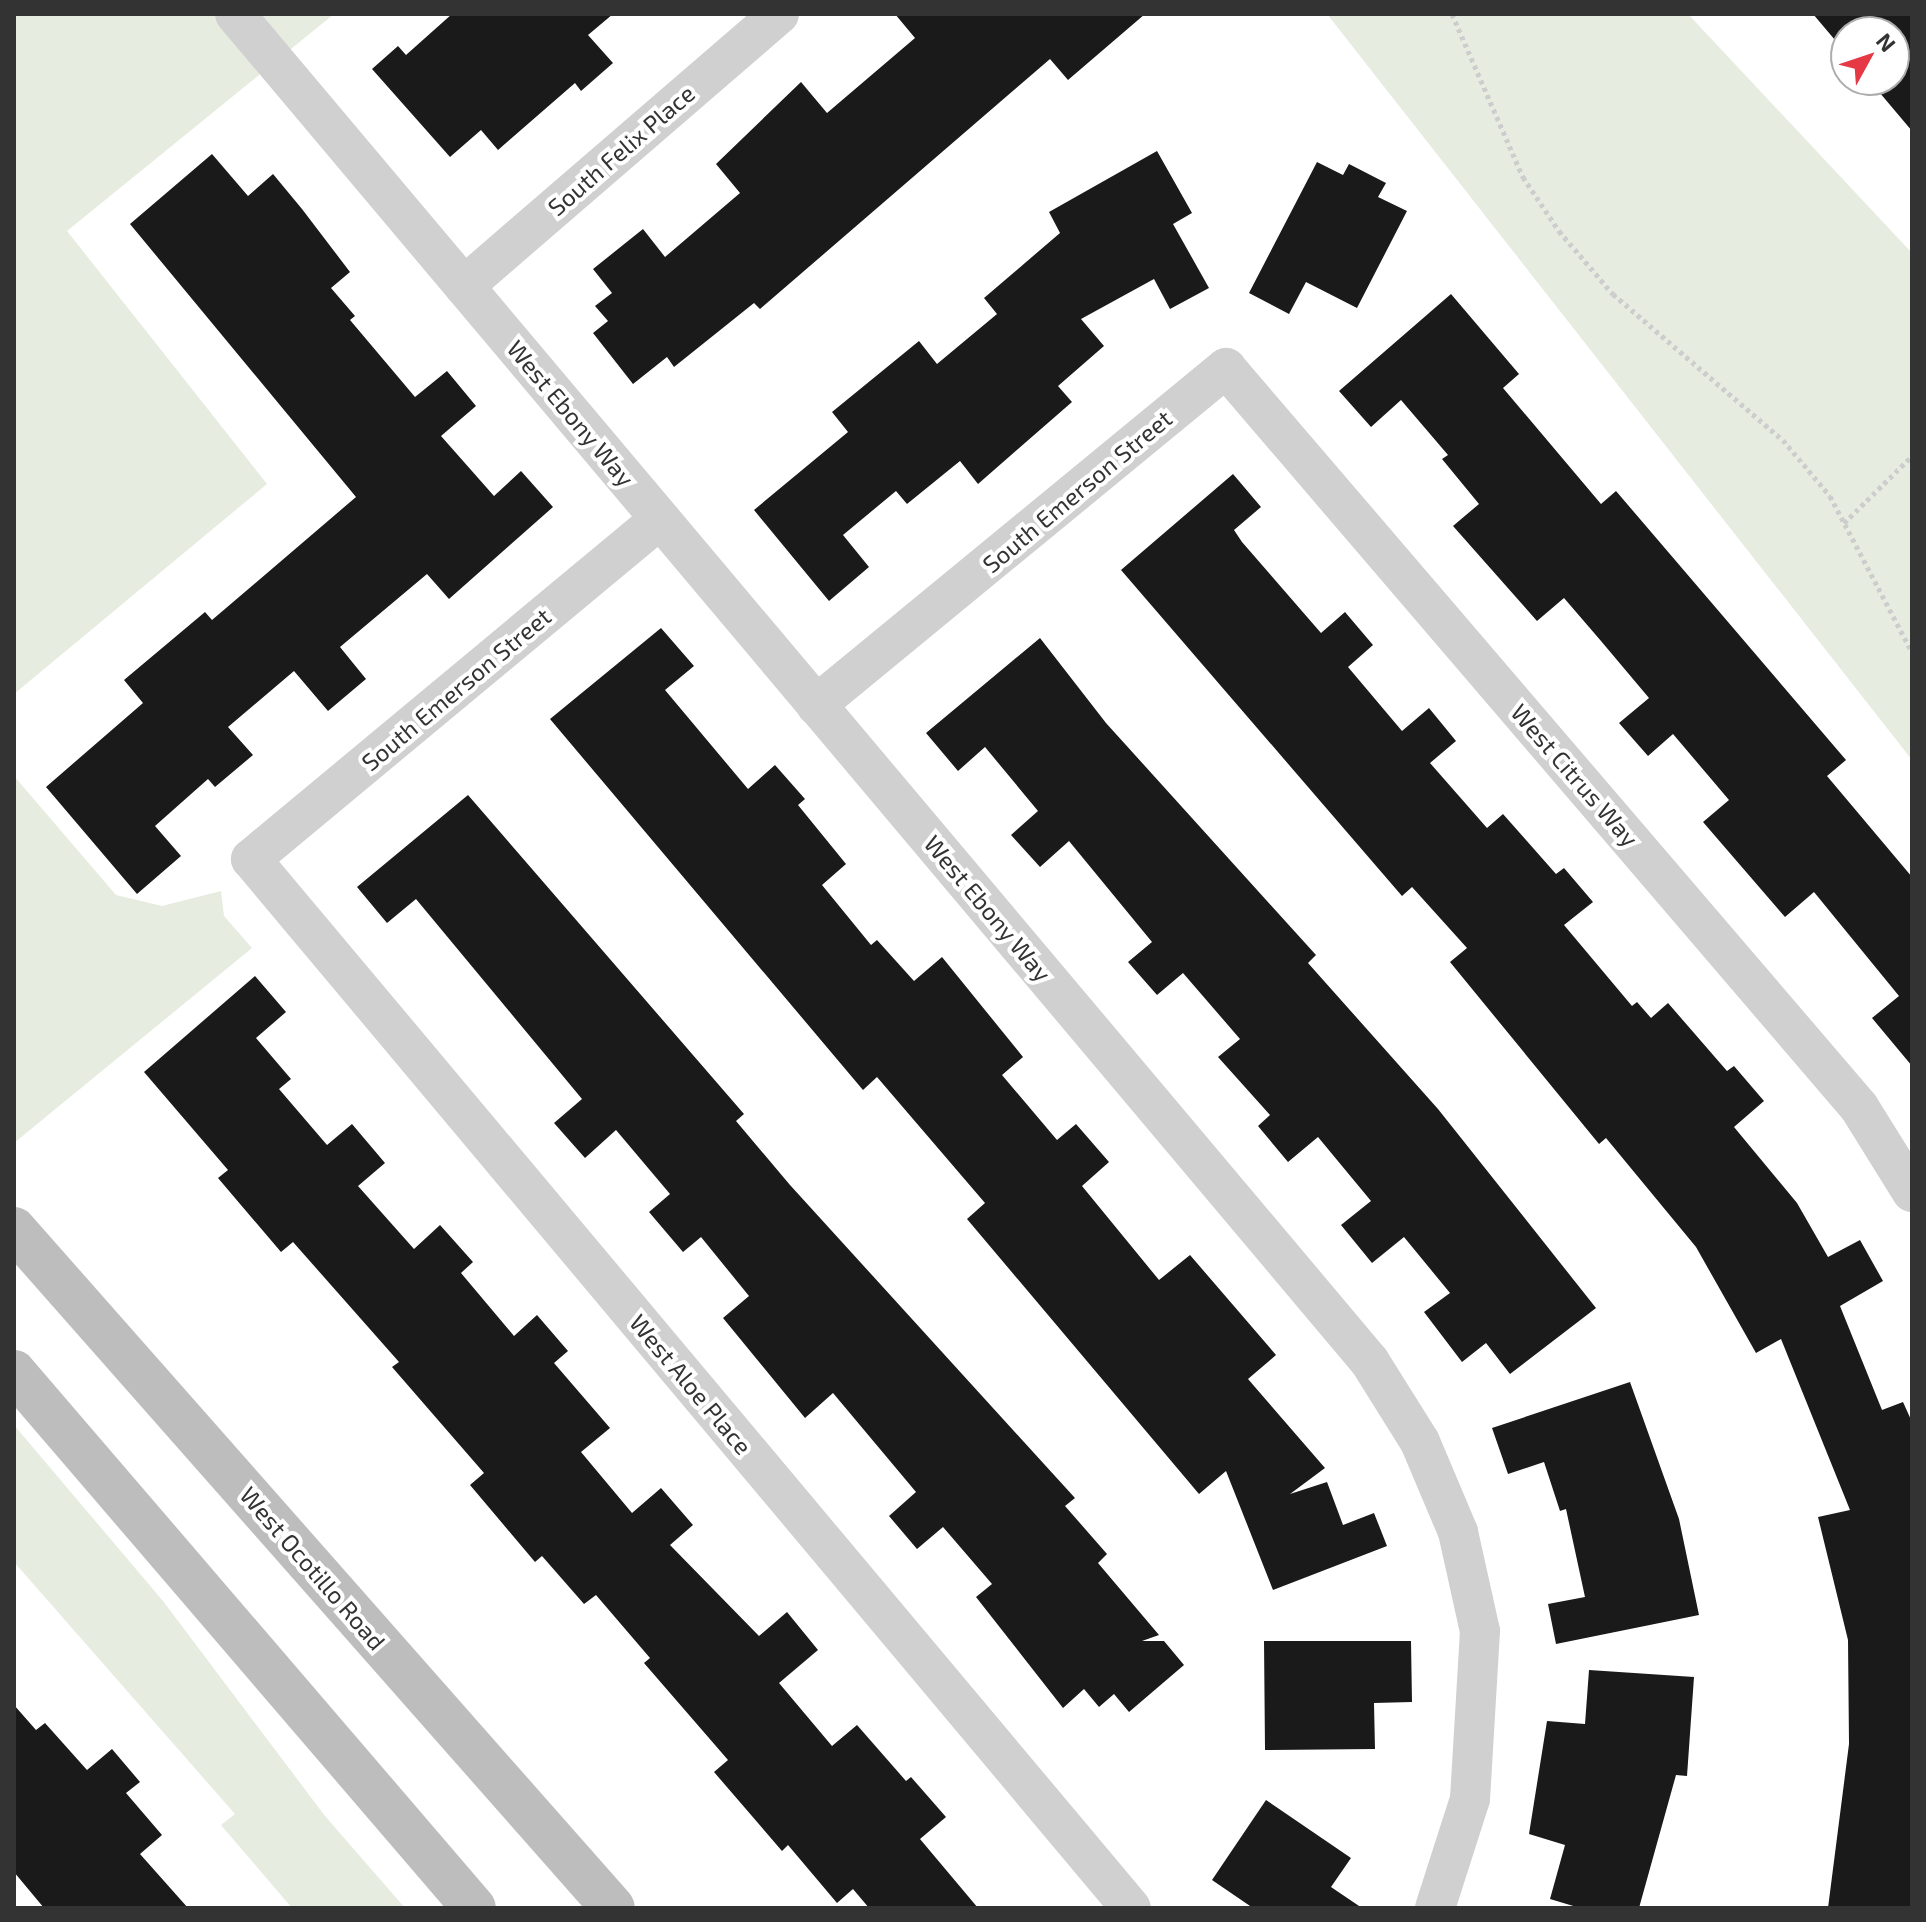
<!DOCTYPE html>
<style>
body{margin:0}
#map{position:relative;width:1926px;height:1922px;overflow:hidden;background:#fff;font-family:"Exo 2",sans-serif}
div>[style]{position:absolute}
.green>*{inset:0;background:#e6ecdf}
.building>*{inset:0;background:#1a1a1a}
.path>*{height:5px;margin-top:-2.5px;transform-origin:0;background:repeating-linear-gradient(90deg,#cdcdcd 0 4px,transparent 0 8px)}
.street>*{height:40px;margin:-20px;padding:0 20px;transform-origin:20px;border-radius:20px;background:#d0d0d0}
.secondary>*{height:44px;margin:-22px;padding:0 22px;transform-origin:22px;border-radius:22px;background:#bdbdbd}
span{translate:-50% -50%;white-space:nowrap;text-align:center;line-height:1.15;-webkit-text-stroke:8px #fff;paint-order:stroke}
.street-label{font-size:24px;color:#333}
.frame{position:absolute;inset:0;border:16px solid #333;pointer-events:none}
.north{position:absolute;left:1830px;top:16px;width:80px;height:80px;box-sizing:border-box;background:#fff;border:2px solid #adadad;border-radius:50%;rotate:50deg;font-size:22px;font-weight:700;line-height:32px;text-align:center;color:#333}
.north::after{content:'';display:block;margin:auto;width:28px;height:36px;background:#e63946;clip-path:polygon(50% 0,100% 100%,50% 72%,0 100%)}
</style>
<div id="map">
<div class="green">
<div style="clip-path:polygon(14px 14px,334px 14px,67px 231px,267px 484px,14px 694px)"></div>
<div style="clip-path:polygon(1327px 14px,1688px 14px,1912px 253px,1912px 760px)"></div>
<div style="clip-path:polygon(14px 776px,116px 895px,162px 906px,221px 891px,224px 916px,252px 948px,14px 1143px)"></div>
<div style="clip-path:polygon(14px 1425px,163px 1601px,325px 1816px,405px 1908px,292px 1908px,221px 1825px,235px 1814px,14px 1562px)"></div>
</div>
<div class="building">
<div style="clip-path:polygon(452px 14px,613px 14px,588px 35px,613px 63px,581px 91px,575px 83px,498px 150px,481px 130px,450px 157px,372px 69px,398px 46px,406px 55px)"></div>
<div style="clip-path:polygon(895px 14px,1145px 14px,1068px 80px,1050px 59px,760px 309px,754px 303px,674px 367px,667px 357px,633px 384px,593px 333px,608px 321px,595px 306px,612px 293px,593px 269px,643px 229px,665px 257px,740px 193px,716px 164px,801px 82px,827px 113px,915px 38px)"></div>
<div style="clip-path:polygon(1813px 14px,1912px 14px,1912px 131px,1869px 80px,1894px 80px,1894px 32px,1846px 32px,1846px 53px)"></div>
<div style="clip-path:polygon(1157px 151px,1192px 213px,1173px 224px,1209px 288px,1170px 309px,1154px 279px,1081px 319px,1104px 346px,1058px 386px,1072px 402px,978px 484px,960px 461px,907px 504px,896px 491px,843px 535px,869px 567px,829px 601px,754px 510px,848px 432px,832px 412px,919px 341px,937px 364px,997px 314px,984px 298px,1060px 233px,1049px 212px)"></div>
<div style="clip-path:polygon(212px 154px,248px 196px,273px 174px,302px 209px,350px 272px,331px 288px,355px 316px,350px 320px,415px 397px,447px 371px,476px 406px,441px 436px,494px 496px,521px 471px,553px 507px,449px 599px,427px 574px,340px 647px,366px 679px,328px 711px,294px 671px,228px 727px,253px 755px,215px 787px,208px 779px,155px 826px,181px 856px,137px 894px,46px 787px,143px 703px,124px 680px,205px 612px,212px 620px,356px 497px,130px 224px)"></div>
<div style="clip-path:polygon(1317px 162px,1343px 175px,1349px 164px,1386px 183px,1378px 197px,1407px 211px,1357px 308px,1306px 282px,1289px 314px,1249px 293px)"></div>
<div style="clip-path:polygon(1451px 294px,1519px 374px,1503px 388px,1601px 504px,1616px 491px,1846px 760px,1827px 776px,1912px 877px,1912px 1066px,1872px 1018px,1899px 996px,1814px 892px,1785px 917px,1703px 822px,1729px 800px,1673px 734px,1648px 756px,1619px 723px,1649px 698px,1601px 641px,1564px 598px,1537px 621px,1453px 526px,1479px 504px,1442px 459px,1448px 455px,1401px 400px,1371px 427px,1339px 391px)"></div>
<div style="clip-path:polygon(1233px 474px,1261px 507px,1234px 530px,1242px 542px,1321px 633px,1345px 612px,1373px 645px,1348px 667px,1402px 731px,1429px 708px,1456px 741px,1430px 763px,1487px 828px,1503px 814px,1556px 874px,1564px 868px,1593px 902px,1564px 925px,1632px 1006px,1637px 1002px,1651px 1018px,1668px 1003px,1727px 1071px,1734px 1066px,1764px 1101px,1734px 1127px,1797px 1203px,1828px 1257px,1860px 1240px,1883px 1281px,1840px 1306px,1882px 1410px,1903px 1402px,1912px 1422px,1912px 1908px,1828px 1908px,1849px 1744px,1848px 1640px,1818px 1517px,1850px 1510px,1781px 1339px,1756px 1353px,1696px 1247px,1606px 1138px,1599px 1144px,1450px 962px,1467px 948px,1412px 887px,1402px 896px,1121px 570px)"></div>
<div style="clip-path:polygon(661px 628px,694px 666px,665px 690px,748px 789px,775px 765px,805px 799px,798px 805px,846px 864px,822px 885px,871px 945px,877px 940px,914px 981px,942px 957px,1023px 1057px,1002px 1075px,1057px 1140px,1076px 1124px,1109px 1162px,1082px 1186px,1159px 1280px,1190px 1255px,1276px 1355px,1248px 1379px,1325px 1468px,1290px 1494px,1327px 1482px,1343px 1525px,1374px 1513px,1387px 1546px,1273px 1590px,1226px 1471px,1199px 1494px,967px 1219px,985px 1203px,877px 1077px,863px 1090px,550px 719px)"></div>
<div style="clip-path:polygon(1040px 638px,1106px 723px,1316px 955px,1308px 963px,1438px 1109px,1596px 1308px,1510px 1374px,1486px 1343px,1462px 1362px,1424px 1312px,1450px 1293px,1404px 1237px,1372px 1263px,1341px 1225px,1371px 1201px,1318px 1137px,1288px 1162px,1258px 1126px,1270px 1115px,1218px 1057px,1240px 1039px,1183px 973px,1157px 995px,1128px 962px,1152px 942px,1069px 841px,1040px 867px,1011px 835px,1038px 811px,985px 747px,958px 771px,926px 733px)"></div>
<div style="clip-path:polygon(468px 795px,744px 1114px,736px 1121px,790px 1185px,1075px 1498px,1065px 1506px,1107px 1554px,1098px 1563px,1159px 1635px,1142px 1641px,1164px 1641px,1184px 1665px,1129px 1712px,1114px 1694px,1099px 1707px,1084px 1689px,1063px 1708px,976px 1597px,992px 1584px,943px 1527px,917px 1549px,889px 1516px,916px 1492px,833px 1393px,805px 1418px,723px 1318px,749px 1296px,701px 1237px,683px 1252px,649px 1212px,670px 1194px,616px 1130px,585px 1158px,554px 1123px,582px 1099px,416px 899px,387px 923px,357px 887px)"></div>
<div style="clip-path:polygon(255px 976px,286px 1012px,256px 1038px,291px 1079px,279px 1089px,327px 1145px,352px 1124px,385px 1163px,358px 1186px,414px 1249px,440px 1225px,473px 1262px,461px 1273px,514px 1336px,537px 1315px,568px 1351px,554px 1363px,610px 1428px,581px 1452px,632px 1513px,661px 1488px,693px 1525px,670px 1545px,759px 1636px,787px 1612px,818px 1650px,779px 1683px,832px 1746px,857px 1725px,906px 1781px,911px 1777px,946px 1817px,920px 1839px,978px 1908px,869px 1908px,853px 1889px,837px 1903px,788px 1845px,782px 1851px,714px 1772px,728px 1760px,644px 1663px,650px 1658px,596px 1595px,584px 1604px,542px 1556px,535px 1562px,470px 1485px,484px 1473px,392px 1367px,399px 1362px,293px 1242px,281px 1252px,218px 1178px,228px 1170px,144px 1072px)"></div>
<div style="clip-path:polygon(1630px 1382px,1679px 1519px,1699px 1615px,1556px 1644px,1548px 1604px,1585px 1597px,1566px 1509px,1560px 1511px,1544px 1462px,1508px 1474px,1492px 1428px)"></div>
<div style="clip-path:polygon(1264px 1641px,1411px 1641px,1412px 1702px,1374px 1703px,1375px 1749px,1265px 1750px)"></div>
<div style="clip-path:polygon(1589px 1670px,1694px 1677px,1687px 1776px,1676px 1775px,1639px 1908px,1580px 1908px,1550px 1899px,1565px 1845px,1529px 1834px,1547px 1721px,1585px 1724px)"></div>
<div style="clip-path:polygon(14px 1705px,36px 1730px,45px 1723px,87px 1770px,112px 1749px,140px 1782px,126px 1793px,162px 1835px,140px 1854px,188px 1908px,44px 1908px,14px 1872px)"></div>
<div style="clip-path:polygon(1266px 1800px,1351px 1858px,1331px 1887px,1362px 1908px,1253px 1908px,1212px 1880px)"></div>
</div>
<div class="path">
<div style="left:1452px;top:14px;width:178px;rotate:66.5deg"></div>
<div style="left:1523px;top:177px;width:65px;rotate:56.3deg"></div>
<div style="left:1559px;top:231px;width:83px;rotate:49.4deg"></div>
<div style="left:1613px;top:294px;width:224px;rotate:40.7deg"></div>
<div style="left:1783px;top:440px;width:73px;rotate:50deg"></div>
<div style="left:1830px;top:496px;width:176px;rotate:62.3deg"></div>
<div style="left:1844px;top:523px;width:95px;rotate:-44.6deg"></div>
</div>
<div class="street">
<div style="left:235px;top:14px;width:1762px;rotate:49.9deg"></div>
<div style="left:1370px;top:1362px;width:94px;rotate:58deg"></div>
<div style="left:1420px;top:1442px;width:98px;rotate:67.1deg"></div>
<div style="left:1458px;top:1532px;width:101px;rotate:77.5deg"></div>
<div style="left:1480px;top:1631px;width:168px;rotate:93.4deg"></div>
<div style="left:1470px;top:1799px;width:114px;rotate:107.8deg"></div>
<div style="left:464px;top:286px;width:416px;rotate:-40.8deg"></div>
<div style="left:660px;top:519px;width:532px;rotate:140.26deg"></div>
<div style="left:251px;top:859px;width:1369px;rotate:50.01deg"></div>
<div style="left:816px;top:705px;width:531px;rotate:-39.42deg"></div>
<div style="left:1226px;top:368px;width:973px;rotate:49.42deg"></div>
<div style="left:1859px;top:1107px;width:100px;rotate:58.1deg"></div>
</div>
<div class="secondary">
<div style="left:14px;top:1229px;width:905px;rotate:48.58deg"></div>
<div style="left:14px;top:1372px;width:706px;rotate:49.36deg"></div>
</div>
<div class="street-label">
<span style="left:621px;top:150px;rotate:-41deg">South Felix Place</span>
<span style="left:571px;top:413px;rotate:50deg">West Ebony Way</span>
<span style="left:1077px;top:491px;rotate:-40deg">South Emerson Street</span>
<span style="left:456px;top:689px;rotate:-40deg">South Emerson Street</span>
<span style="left:1575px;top:775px;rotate:49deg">West Citrus Way</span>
<span style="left:988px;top:908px;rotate:50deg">West Ebony Way</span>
<span style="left:691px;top:1384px;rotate:50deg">West Aloe Place</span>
<span style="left:313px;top:1568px;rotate:49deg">West Ocotillo Road</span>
</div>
<div class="frame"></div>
<div class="north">N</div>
</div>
